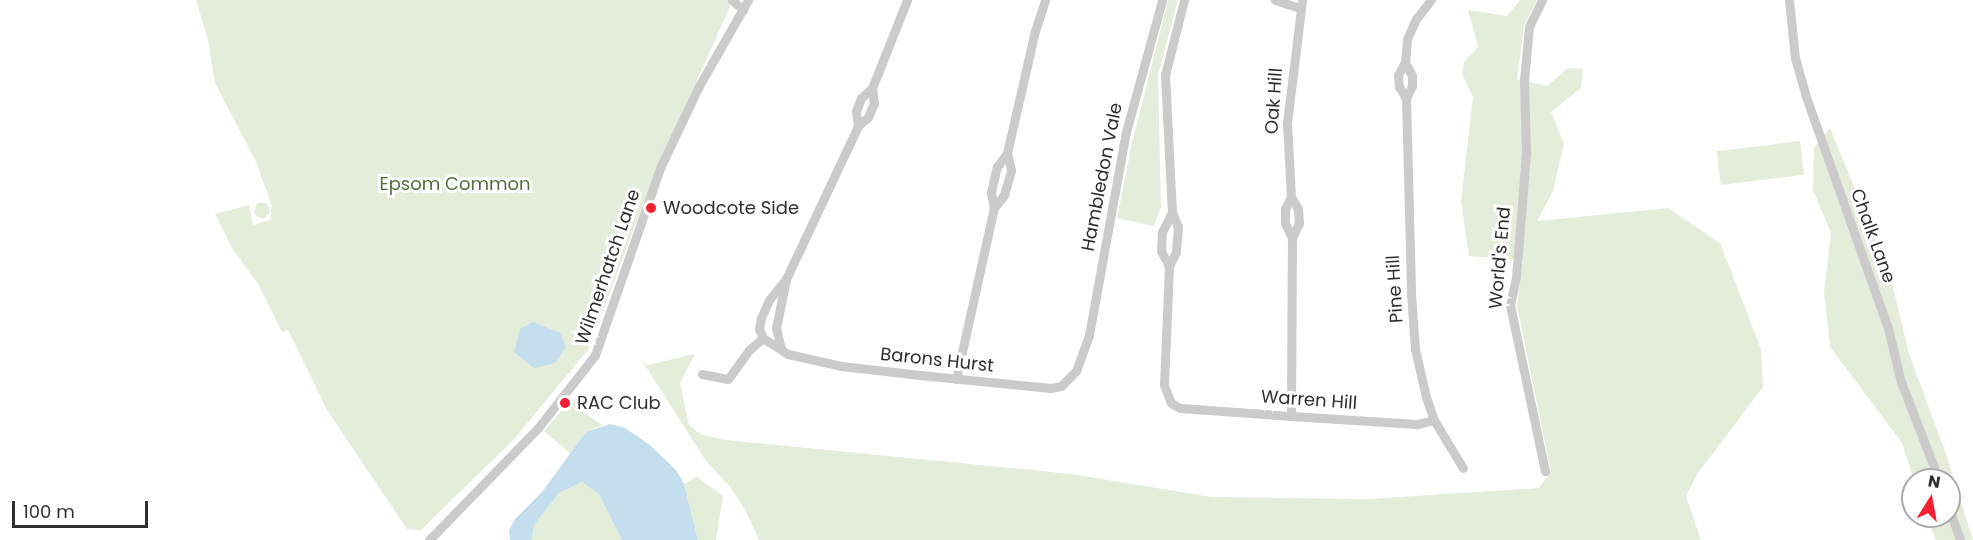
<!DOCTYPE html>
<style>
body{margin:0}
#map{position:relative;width:1973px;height:540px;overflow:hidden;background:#fff;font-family:Poppins,sans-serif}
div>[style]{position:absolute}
.green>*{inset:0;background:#e4edda;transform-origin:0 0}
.water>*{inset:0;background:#c4deee}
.minor>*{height:9px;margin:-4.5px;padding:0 4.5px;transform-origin:4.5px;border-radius:4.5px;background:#cbcbcb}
.dots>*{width:16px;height:16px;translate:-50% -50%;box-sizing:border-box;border:3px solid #fff;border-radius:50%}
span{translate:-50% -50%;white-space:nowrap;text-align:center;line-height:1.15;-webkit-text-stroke:6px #fff;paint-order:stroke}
.street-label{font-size:18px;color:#2e2e2e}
.park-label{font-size:18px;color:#506d37}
.poi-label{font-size:18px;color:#2e2e2e}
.left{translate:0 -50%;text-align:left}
.north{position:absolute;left:1901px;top:468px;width:60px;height:60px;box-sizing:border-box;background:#fff;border:2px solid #ababab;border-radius:50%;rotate:11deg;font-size:16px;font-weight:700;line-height:24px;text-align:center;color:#2e2e2e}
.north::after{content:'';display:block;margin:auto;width:21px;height:27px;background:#f51f2f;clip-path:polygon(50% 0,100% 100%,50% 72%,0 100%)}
.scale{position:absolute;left:12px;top:501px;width:136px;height:27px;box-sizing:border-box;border:3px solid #2e2e2e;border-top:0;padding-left:8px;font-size:18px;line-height:21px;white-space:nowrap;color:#2e2e2e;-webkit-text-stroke:4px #fff;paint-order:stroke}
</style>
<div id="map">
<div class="green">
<div style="clip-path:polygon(196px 0,733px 0,654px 176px,588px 350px,515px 438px,421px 530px,407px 529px,327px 410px,288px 330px,282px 332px,258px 284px,232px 248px,215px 214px,249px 205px,253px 225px,271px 220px,271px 211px,264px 219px,256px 216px,254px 211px,257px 203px,267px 203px,271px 211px,272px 206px,256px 162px,215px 83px,208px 40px)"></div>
<div style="clip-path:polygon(1168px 0,1178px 0,1158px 75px,1161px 207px,1154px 226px,1117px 218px,1132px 143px)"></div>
<div style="clip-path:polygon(1520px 0,1537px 0,1524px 26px,1517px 79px,1547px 86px,1568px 68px,1583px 69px,1581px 88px,1551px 112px,1564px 144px,1553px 191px,1537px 221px,1668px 208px,1720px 243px,1761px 349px,1763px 387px,1698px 473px,1686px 496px,1701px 540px,759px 540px,746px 511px,731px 488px,706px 461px,641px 359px,647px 365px,695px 354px,680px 383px,689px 425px,700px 434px,726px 440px,1071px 474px,1212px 497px,1369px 499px,1539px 488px,1551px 472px,1517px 306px,1523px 260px,1469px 256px,1461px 201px,1473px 97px,1462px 74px,1464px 62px,1478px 47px,1468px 10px,1507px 16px)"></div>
<div style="clip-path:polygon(1830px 128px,1890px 274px,1909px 354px,1945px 451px,1973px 540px,1936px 540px,1926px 516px,1949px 516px,1949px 480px,1914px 480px,1902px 443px,1830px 347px,1824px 292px,1831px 233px,1813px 190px,1814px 148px)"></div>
<div style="left:1800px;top:141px;width:34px;height:84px;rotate:83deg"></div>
<div style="clip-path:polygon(572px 398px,583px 412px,603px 425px,586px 432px,572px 455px,544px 431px)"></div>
<div style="clip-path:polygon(697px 477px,723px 496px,716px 540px,698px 540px,684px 484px)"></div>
<div style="clip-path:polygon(582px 482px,599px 494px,622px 540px,532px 540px,534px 525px,559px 493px)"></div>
</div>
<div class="water">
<div style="clip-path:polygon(533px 322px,560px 333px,566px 347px,555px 363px,534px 368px,514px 352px,520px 329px)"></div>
<div style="clip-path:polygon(610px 424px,625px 428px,650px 445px,676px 470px,684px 484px,698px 540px,622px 540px,599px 494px,582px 482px,559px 493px,534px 525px,532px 540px,510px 540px,509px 530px,515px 519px,542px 492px,586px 432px)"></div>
</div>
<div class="minor">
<div style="left:732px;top:0;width:15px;rotate:42deg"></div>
<div style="left:1184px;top:0;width:77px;rotate:104.2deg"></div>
<div style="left:1165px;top:75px;width:137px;rotate:87.1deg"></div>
<div style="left:1172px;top:212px;width:16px;rotate:68deg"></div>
<div style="left:1178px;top:227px;width:25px;rotate:95deg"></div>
<div style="left:1176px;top:252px;width:16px;rotate:117deg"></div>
<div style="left:1169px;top:266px;width:119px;rotate:92.4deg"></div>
<div style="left:1164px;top:385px;width:19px;rotate:69deg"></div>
<div style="left:1171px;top:403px;width:10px;rotate:29deg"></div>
<div style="left:1180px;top:408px;width:111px;rotate:4.1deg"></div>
<div style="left:1291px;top:416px;width:126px;rotate:3.6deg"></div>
<div style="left:1417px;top:424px;width:17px;rotate:-13deg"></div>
<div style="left:1275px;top:0;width:26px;rotate:18deg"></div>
<div style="left:1542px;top:0;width:30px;rotate:116deg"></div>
<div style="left:1529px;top:27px;width:53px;rotate:95.4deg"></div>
<div style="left:1524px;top:80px;width:73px;rotate:88.4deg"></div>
<div style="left:1526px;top:153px;width:124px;rotate:94.6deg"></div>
<div style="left:1516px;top:277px;width:29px;rotate:102deg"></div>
<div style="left:1510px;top:305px;width:170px;rotate:78.1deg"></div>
<div style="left:1789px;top:0;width:58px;rotate:84.1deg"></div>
<div style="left:1795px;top:58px;width:37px;rotate:74deg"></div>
<div style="left:1805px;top:94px;width:248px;rotate:70.5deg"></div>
<div style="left:1888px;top:328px;width:56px;rotate:76.5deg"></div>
<div style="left:1901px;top:382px;width:105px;rotate:68.8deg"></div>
<div style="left:1405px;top:62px;width:16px;rotate:63deg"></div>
<div style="left:1412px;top:76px;width:10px;rotate:90deg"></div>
<div style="left:1412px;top:86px;width:13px;rotate:117deg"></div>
<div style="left:1406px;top:98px;width:196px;rotate:88.5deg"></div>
<div style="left:1411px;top:294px;width:55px;rotate:85.8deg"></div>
<div style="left:1415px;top:349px;width:49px;rotate:77.1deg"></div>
<div style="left:1426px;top:397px;width:24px;rotate:71deg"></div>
<div style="left:1434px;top:420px;width:56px;rotate:58.9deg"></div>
<div style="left:1406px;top:98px;width:13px;rotate:-122deg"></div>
<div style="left:1399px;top:87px;width:12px;rotate:-95deg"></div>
<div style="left:1398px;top:75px;width:15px;rotate:-62deg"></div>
<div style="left:1405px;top:62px;width:23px;rotate:-85deg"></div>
<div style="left:1407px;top:39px;width:22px;rotate:-66deg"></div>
<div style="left:1416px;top:19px;width:24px;rotate:-52deg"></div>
<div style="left:858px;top:126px;width:15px;rotate:-98deg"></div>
<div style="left:856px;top:111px;width:14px;rotate:-69deg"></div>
<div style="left:861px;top:98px;width:15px;rotate:-42deg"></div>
<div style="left:872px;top:88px;width:95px;rotate:-68.3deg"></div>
<div style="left:1291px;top:197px;width:13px;rotate:117deg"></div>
<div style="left:1285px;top:209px;width:14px;rotate:90deg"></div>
<div style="left:1285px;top:223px;width:17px;rotate:65deg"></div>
<div style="left:994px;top:208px;width:16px;rotate:-52deg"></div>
<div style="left:1004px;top:195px;width:26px;rotate:-74deg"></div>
<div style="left:1011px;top:170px;width:17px;rotate:-103deg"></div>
<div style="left:1169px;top:266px;width:17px;rotate:-118deg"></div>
<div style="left:1161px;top:251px;width:19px;rotate:-87deg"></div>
<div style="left:1162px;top:232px;width:22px;rotate:-63deg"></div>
<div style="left:786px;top:279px;width:27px;rotate:129deg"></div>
<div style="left:769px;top:300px;width:20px;rotate:114deg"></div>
<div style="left:761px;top:318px;width:11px;rotate:100deg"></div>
<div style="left:759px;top:329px;width:10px;rotate:66deg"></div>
<div style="left:763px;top:338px;width:30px;rotate:33deg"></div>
<div style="left:788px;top:354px;width:54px;rotate:12.8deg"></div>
<div style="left:841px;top:366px;width:80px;rotate:6.5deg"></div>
<div style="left:920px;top:375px;width:131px;rotate:5.7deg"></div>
<div style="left:1050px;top:388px;width:11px;rotate:-10deg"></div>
<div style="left:1061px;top:386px;width:21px;rotate:-45deg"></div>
<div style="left:1076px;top:371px;width:38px;rotate:-70deg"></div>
<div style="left:1089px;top:335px;width:206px;rotate:-79.7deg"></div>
<div style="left:1126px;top:132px;width:137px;rotate:-74.7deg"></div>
<div style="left:781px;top:349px;width:22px;rotate:-103deg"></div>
<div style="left:776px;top:328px;width:50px;rotate:-78.5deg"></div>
<div style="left:786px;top:279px;width:169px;rotate:-64.8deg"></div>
<div style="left:858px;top:126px;width:13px;rotate:-42deg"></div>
<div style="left:868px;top:117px;width:15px;rotate:-67deg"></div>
<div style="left:874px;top:103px;width:15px;rotate:-98deg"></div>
<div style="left:702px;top:374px;width:26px;rotate:11deg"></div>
<div style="left:728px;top:379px;width:36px;rotate:-54deg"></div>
<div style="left:749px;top:350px;width:18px;rotate:-41deg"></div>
<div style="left:956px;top:379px;width:175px;rotate:-77.5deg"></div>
<div style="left:994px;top:208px;width:16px;rotate:-101deg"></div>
<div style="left:991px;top:192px;width:26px;rotate:-77deg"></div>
<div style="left:997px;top:167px;width:17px;rotate:-54deg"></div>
<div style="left:1007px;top:153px;width:125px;rotate:-77.1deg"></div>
<div style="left:1035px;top:31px;width:33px;rotate:-72deg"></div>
<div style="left:1291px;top:416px;width:178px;rotate:-89.7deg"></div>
<div style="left:1292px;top:238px;width:17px;rotate:-65deg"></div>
<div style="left:1299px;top:223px;width:14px;rotate:-94deg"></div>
<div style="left:1298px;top:209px;width:14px;rotate:-120deg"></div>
<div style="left:1291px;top:197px;width:74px;rotate:-93.1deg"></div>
<div style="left:1287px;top:123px;width:124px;rotate:-83deg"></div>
<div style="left:1949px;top:509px;width:33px;rotate:70deg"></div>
<div style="left:429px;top:540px;width:156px;rotate:-45.8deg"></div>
<div style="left:538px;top:428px;width:93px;rotate:-52deg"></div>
<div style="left:595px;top:355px;width:198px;rotate:-70.8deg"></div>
<div style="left:660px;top:168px;width:91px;rotate:-64.6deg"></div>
<div style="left:699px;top:86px;width:99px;rotate:-60.3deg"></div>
</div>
<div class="dots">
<div style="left:651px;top:208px;background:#f51f2f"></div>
<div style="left:565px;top:403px;background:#f51f2f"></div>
</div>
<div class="street-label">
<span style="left:1274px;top:101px;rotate:-86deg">Oak Hill</span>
<span style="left:1102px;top:177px;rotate:-79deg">Hambledon Vale</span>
<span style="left:1873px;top:236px;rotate:70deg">Chalk Lane</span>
<span style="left:1500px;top:258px;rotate:-85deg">World's End</span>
<span style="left:608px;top:267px;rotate:-71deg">Wilmerhatch Lane</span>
<span style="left:1395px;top:289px;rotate:-93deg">Pine Hill</span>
<span style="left:937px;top:360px;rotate:6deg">Barons Hurst</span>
<span style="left:1309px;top:400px;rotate:4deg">Warren Hill</span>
</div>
<div class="park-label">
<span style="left:455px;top:184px">Epsom Common</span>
</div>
<div class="poi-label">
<span class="left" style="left:663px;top:208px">Woodcote Side</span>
<span class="left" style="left:577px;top:403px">RAC Club</span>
</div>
<div class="north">N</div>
<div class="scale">100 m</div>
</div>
